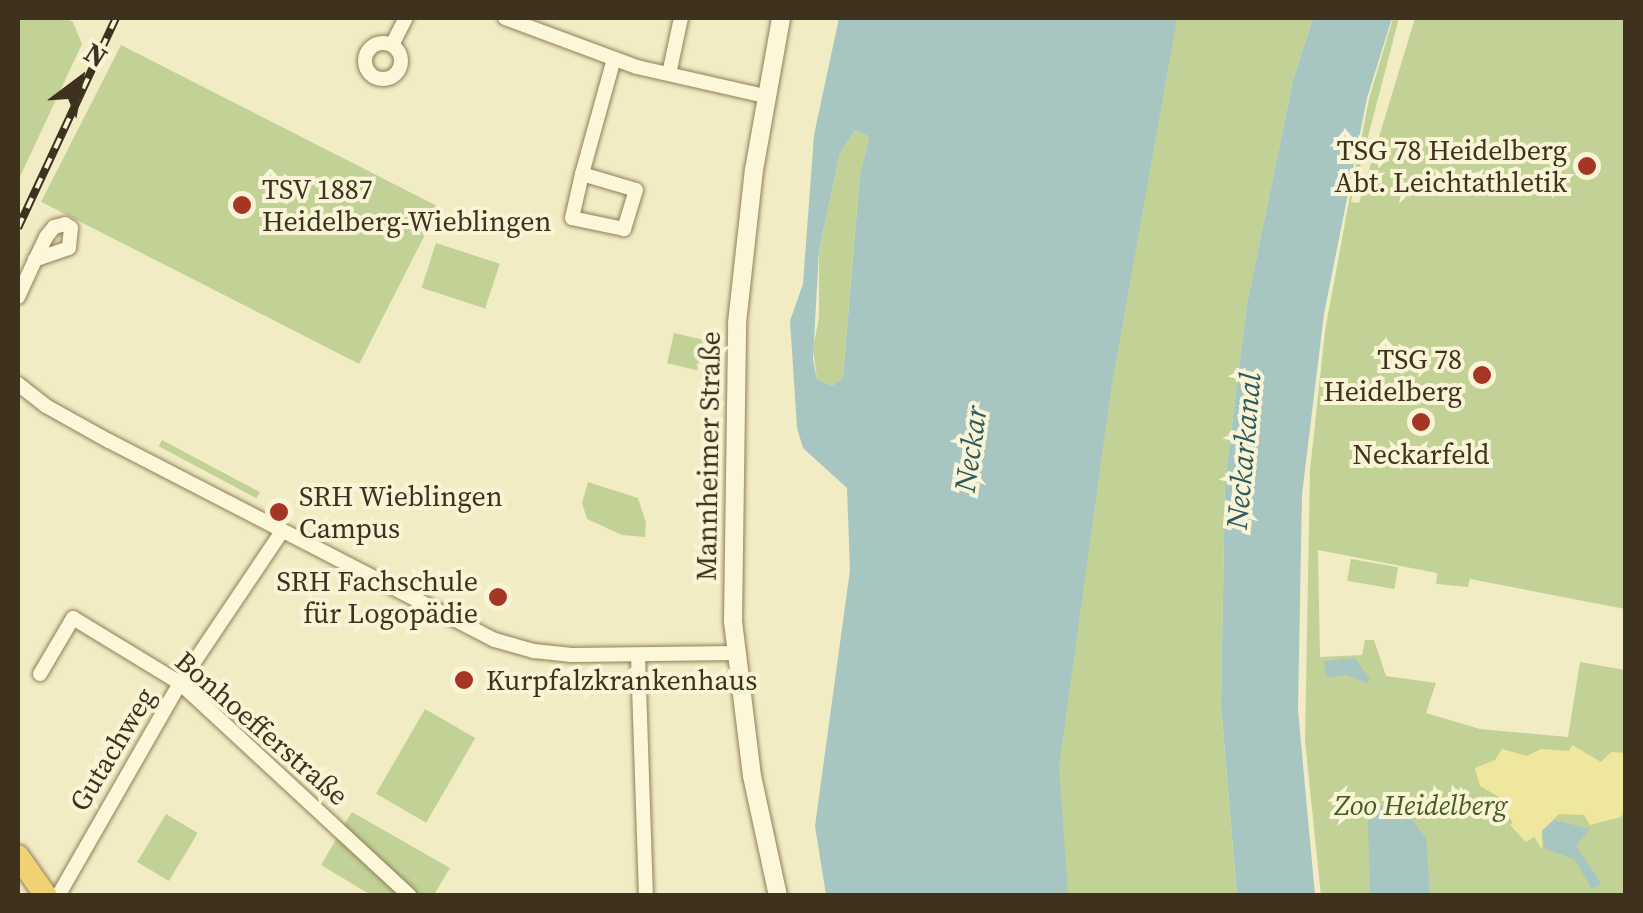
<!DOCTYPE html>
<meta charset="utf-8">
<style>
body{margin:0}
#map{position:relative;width:1643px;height:913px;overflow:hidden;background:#f2ecc4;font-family:"Source Serif 4",serif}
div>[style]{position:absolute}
.green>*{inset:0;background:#c2d297;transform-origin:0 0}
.sand>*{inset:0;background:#f0e79f}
.water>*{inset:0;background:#a7c5c1}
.roads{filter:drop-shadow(0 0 2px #8f7e58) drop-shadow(0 0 2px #8f7e58)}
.minor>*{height:14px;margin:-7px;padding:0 7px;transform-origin:7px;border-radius:7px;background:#fcf7d9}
.minor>.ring{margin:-7px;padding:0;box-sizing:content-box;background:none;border:14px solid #fcf7d9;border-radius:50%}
.tertiary>*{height:18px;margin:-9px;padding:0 9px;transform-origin:9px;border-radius:9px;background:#fcf7d9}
.trunk>*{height:22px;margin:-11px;padding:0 11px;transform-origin:11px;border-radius:11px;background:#f0d274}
.rail>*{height:8px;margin-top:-4px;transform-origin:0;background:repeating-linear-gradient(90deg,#f9f4d5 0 11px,#3e321e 0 22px);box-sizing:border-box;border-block:2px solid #3e321e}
.dots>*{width:28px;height:28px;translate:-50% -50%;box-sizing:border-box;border:5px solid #f9f4d5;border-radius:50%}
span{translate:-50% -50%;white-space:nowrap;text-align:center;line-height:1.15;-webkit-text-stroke:8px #f9f4d5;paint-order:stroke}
.poi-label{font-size:28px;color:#3e321e}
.right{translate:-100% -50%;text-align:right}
.left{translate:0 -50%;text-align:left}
.street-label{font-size:28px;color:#3e321e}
.park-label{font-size:28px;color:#455c22;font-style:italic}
.water-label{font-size:30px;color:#2c5a5f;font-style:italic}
.frame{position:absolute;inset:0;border:20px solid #3e321e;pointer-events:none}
.north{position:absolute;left:30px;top:30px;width:100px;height:100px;-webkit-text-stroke:8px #f9f4d5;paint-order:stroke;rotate:32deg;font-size:28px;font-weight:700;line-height:40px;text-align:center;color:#3e321e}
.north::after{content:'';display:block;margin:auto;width:35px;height:45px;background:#3e321e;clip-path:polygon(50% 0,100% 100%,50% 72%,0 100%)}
</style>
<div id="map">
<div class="green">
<div style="clip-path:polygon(18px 18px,63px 18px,73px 22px,82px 44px,18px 181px)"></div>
<div style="clip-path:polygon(1058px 18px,1313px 18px,1293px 80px,1247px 304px,1225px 481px,1221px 706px,1237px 895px,973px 895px)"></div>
<div style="clip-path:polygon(1393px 18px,1399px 18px,1351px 202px,1359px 203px,1415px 18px,1625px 18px,1625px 609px,1470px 579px,1468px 587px,1436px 584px,1437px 573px,1318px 550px,1320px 657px,1362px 655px,1365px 640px,1374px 640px,1386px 676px,1436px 683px,1426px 713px,1480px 729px,1568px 737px,1580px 662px,1625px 670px,1625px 895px,1321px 896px,1305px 741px,1310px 470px,1325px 331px,1349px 201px,1369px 99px)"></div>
<div style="left:121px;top:45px;width:357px;height:176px;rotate:27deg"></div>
<div style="clip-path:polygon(855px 130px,869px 137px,860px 174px,843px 377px,832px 386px,823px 385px,817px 380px,813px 348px,819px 317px,819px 250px,840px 153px)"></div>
<div style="left:436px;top:243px;width:67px;height:47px;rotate:18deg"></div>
<div style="left:674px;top:333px;width:31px;height:31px;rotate:13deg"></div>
<div style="left:162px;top:440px;width:111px;height:7px;rotate:28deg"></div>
<div style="clip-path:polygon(588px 482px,638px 498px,646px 523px,645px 537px,622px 535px,587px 519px,582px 503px)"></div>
<div style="left:1351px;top:559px;width:48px;height:22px;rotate:10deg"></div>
<div style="left:425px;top:709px;width:58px;height:98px;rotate:30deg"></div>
<div style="clip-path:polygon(352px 812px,450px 868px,434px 895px,417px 895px,343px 827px)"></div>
<div style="left:166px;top:814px;width:37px;height:56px;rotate:31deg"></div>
<div style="clip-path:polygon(338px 836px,403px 895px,371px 895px,321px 865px)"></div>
</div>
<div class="sand">
<div style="clip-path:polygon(1572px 745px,1601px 762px,1611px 752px,1625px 753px,1625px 806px,1621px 817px,1590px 825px,1584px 815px,1559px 814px,1542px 831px,1542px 849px,1534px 837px,1526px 842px,1510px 825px,1513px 822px,1503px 809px,1504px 800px,1480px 786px,1475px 768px,1495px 760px,1502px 749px,1527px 756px,1541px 749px,1569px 751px)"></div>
</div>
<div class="water">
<div style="clip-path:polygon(evenodd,839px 18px,1177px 18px,1111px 389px,1059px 766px,1068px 895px,826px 895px,815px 826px,850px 570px,847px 488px,803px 448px,797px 428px,790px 321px,803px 284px,814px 135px,839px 18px,855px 130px,869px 137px,860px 174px,843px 377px,832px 386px,817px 380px,813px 359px,819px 250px,840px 153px,855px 130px)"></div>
<div style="clip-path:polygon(1313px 18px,1392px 18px,1367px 98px,1324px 314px,1302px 494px,1298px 710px,1315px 895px,1237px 895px,1221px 706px,1225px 481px,1247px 304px,1293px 80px)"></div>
<div style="clip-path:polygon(1355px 658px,1370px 679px,1367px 683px,1346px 675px,1327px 678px,1324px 661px)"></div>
<div style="clip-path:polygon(1389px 802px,1408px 814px,1426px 838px,1430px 895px,1370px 893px,1368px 822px,1376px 809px)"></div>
<div style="clip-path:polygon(1554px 820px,1590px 829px,1576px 846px,1601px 883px,1592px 889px,1574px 859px,1545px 849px,1542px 831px)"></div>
</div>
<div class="roads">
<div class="minor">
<div style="left:505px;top:18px;width:141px;rotate:20.4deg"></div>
<div style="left:637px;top:67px;width:131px;rotate:12.8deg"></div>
<div class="ring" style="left:365px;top:43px;width:22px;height:22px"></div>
<div style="left:392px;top:45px;width:30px;rotate:-63deg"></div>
<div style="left:669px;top:74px;width:57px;rotate:-77.9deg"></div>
<div style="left:582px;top:174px;width:56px;rotate:16.5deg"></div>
<div style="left:636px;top:190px;width:41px;rotate:107.1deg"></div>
<div style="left:624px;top:229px;width:53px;rotate:-168.1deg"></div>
<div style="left:572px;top:218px;width:45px;rotate:-77.2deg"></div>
<div style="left:582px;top:174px;width:119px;rotate:-74.5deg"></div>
<div style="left:18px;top:297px;width:41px;rotate:-65.3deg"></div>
<div style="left:35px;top:260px;width:25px;rotate:-64deg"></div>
<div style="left:46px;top:237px;width:13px;rotate:-51deg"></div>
<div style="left:54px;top:227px;width:11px;rotate:-15deg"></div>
<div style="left:65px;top:224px;width:7px;rotate:34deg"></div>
<div style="left:71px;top:228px;width:20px;rotate:96deg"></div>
<div style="left:69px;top:248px;width:36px;rotate:161deg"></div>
<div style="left:18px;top:384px;width:36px;rotate:38deg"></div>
<div style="left:46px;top:406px;width:72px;rotate:29.1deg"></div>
<div style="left:109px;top:441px;width:434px;rotate:27.3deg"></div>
<div style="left:495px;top:640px;width:41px;rotate:15.8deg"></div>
<div style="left:534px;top:651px;width:38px;rotate:6deg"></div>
<div style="left:572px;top:655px;width:163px;rotate:-0.7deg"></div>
<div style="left:638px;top:656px;width:240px;rotate:88.1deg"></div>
<div style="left:40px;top:674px;width:65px;rotate:-59.5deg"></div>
<div style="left:73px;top:618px;width:125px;rotate:31.3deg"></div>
<div style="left:180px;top:683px;width:313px;rotate:42.8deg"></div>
<div style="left:58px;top:896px;width:245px;rotate:-60.2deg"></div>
<div style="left:180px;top:683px;width:183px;rotate:-56.1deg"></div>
</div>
<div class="tertiary">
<div style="left:778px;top:896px;width:123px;rotate:-102.2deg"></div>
<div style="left:752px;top:776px;width:156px;rotate:-97deg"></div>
<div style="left:733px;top:621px;width:298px;rotate:-89.2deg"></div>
<div style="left:737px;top:323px;width:154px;rotate:-83.7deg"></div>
<div style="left:754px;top:170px;width:154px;rotate:-79.9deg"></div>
</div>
<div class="trunk">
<div style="left:18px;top:856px;width:49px;rotate:55deg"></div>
</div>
</div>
<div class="rail">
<div style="left:18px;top:228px;width:232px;rotate:-65deg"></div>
</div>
<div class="dots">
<div style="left:1587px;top:166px;background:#a43623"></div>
<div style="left:242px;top:205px;background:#a43623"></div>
<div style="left:1482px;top:375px;background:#a43623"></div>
<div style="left:1421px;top:422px;background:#a43623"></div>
<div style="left:279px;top:512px;background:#a43623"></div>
<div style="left:498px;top:597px;background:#a43623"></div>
<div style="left:464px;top:680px;background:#a43623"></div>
</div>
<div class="poi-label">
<span class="right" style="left:1567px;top:166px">TSG 78 Heidelberg<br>Abt. Leichtathletik</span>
<span class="left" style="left:262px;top:205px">TSV 1887<br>Heidelberg-Wieblingen</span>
<span class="right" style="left:1462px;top:375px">TSG 78<br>Heidelberg</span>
<span style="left:1421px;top:454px">Neckarfeld</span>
<span class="left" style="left:299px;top:512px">SRH Wieblingen<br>Campus</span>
<span class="right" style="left:478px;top:597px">SRH Fachschule<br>für Logopädie</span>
<span class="left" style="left:486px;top:680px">Kurpfalzkrankenhaus</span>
</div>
<div class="street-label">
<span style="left:708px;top:456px;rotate:-89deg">Mannheimer Straße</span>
<span style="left:262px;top:728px;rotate:41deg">Bonhoefferstraße</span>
<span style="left:112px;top:749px;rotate:-59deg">Gutachweg</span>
</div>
<div class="park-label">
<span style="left:1421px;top:805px">Zoo Heidelberg</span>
</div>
<div class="water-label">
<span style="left:971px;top:449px;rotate:-82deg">Neckar</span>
<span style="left:1244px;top:451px;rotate:-85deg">Neckarkanal</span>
</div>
<div class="frame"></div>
<div class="north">N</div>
</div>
